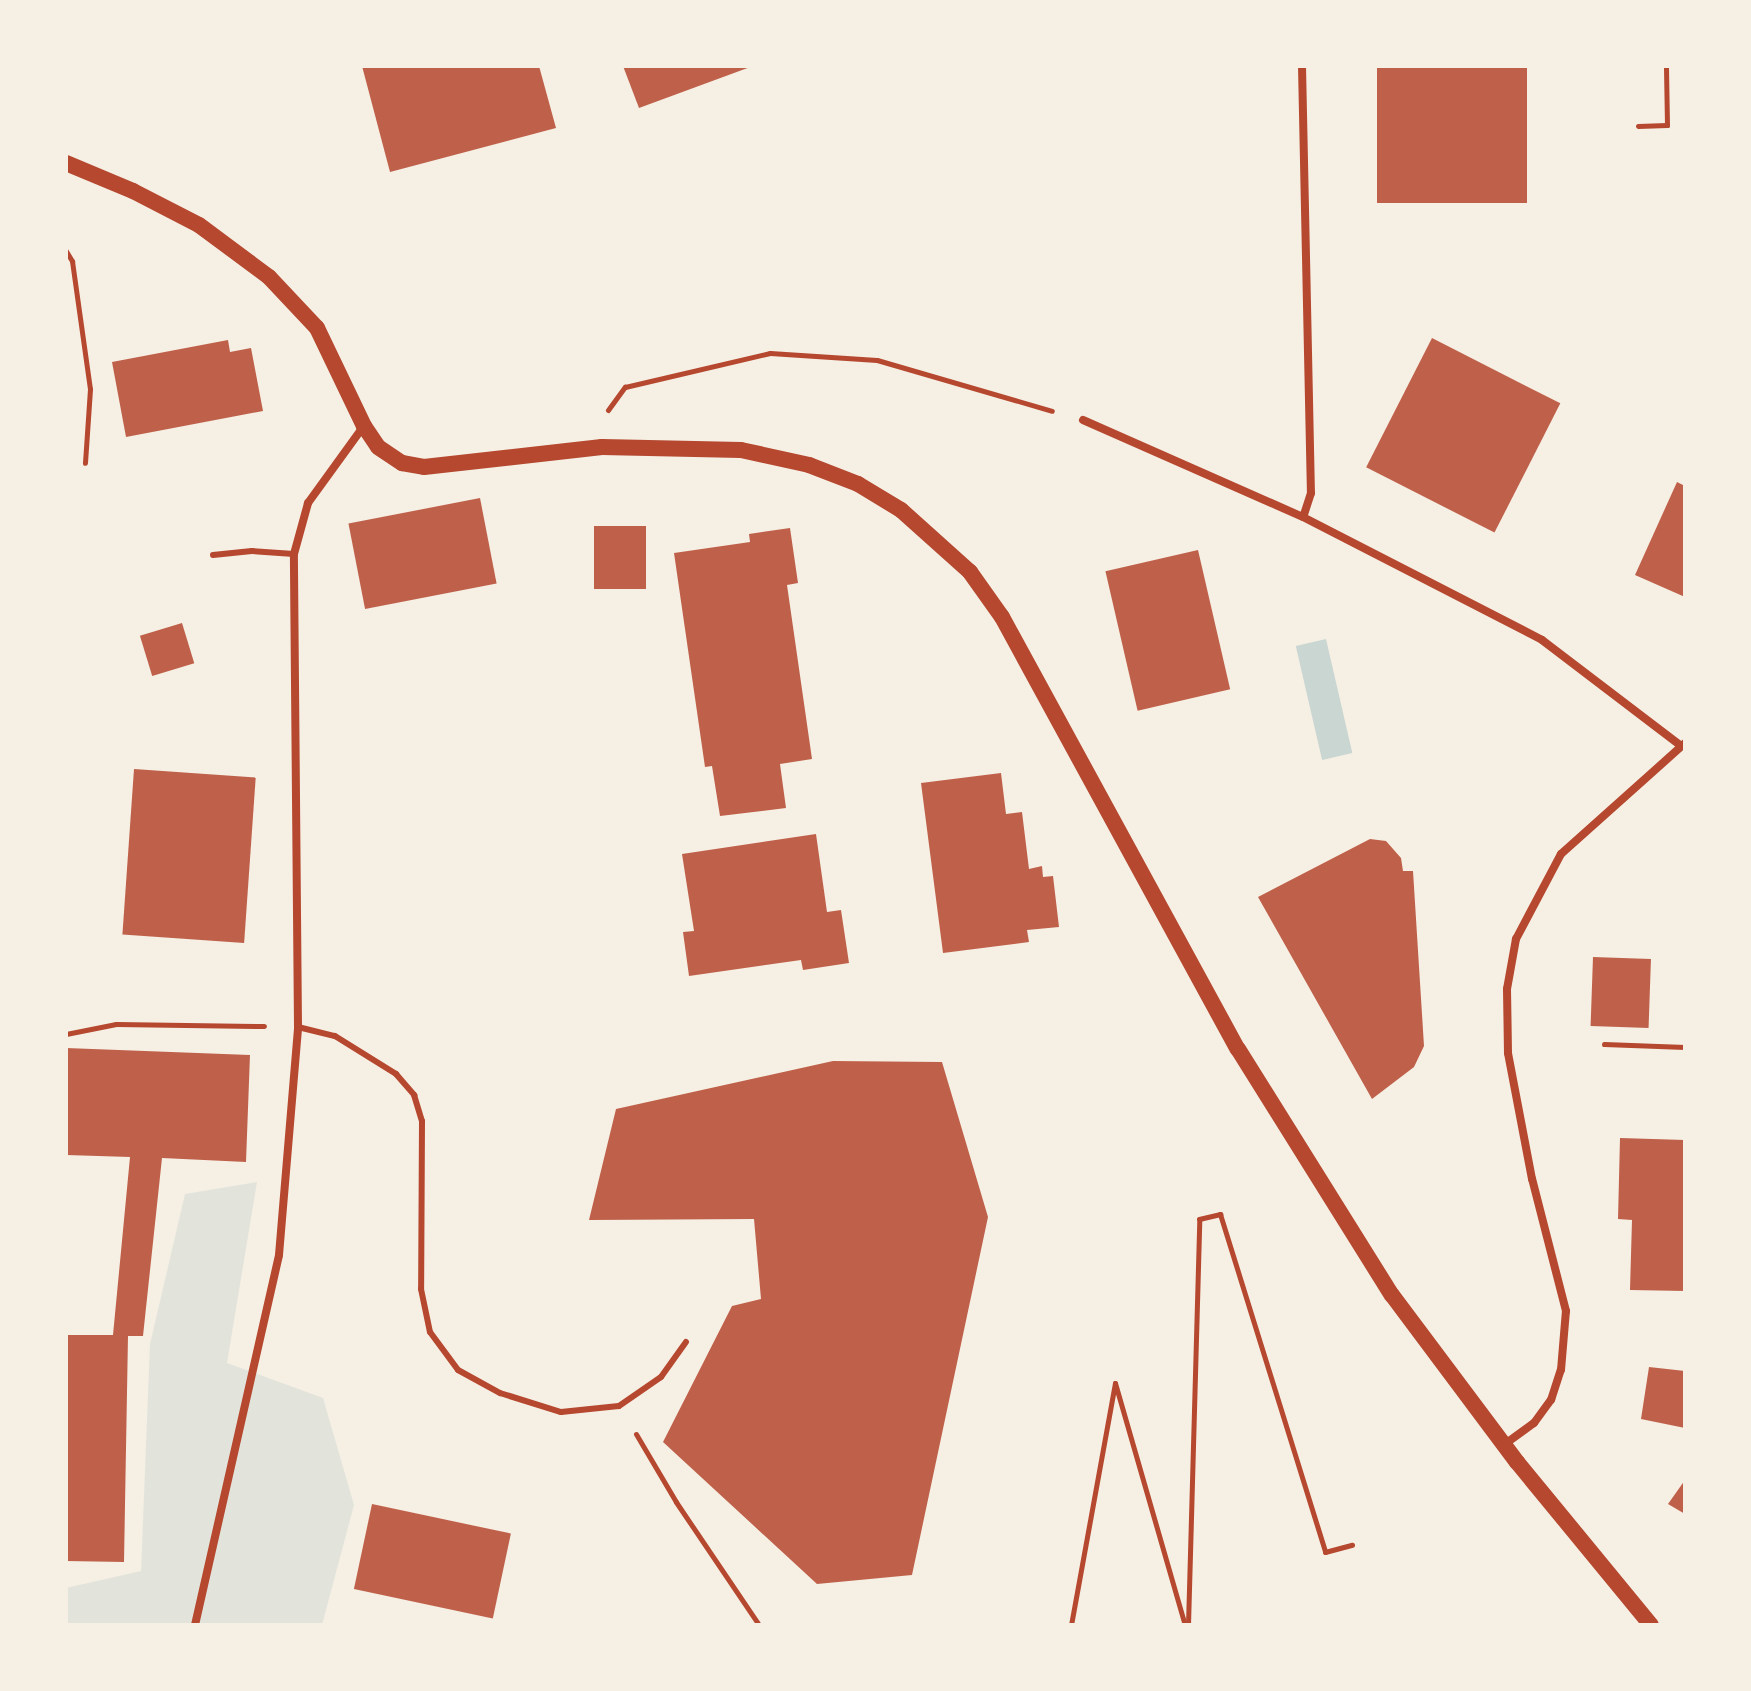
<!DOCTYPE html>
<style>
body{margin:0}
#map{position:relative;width:1751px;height:1691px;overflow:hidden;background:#f6efe4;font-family:"Alegreya Sans",sans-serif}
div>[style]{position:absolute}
.green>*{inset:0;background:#e2e4dc}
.water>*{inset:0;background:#c9d6d2;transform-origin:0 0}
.building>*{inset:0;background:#bf614a;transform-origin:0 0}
.path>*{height:5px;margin:-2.5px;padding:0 2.5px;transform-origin:2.5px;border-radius:2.5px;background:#b5482f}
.service>*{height:6px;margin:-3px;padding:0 3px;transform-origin:3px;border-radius:3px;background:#b5482f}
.minor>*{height:8px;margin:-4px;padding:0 4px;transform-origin:4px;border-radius:4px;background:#b5482f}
.secondary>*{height:16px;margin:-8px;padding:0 8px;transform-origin:8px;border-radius:8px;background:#b5482f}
span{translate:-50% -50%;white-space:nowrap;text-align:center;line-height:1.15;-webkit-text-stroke:6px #f6efe4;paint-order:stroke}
.frame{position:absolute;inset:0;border:68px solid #f6efe4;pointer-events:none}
</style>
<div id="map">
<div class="green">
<div style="clip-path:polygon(257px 1182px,227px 1363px,323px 1398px,354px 1505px,322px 1625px,66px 1625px,66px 1588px,141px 1571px,150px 1344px,185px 1194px)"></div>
</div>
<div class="water">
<div style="left:1326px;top:639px;width:117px;height:31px;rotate:77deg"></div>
</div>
<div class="building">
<div style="clip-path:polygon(362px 66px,539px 66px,556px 128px,390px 172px)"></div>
<div style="clip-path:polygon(623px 66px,753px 66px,639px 108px)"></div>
<div style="left:1377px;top:66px;width:150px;height:137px"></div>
<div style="left:1432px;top:338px;width:144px;height:145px;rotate:27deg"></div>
<div style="clip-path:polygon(228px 340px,230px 352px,251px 348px,263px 411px,126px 437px,112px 362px)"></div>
<div style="clip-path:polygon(1677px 482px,1685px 486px,1685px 597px,1635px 575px)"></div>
<div style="left:480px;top:498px;width:87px;height:134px;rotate:79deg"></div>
<div style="left:594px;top:526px;width:52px;height:63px"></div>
<div style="clip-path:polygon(790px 528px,798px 583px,787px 585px,812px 759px,780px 764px,786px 808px,720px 816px,712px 766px,705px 767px,674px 553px,750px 542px,749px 534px)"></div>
<div style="left:1198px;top:550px;width:143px;height:95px;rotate:77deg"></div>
<div style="left:182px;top:623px;width:42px;height:44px;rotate:73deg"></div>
<div style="left:134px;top:769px;width:122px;height:166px;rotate:4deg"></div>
<div style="clip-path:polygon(1001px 773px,1006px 814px,1022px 812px,1029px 869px,1042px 866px,1043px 877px,1053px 876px,1059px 927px,1027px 930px,1029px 942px,943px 953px,921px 783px)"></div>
<div style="clip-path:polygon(816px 834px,827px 912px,841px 910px,849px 963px,803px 970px,801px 960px,689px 976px,683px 932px,694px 931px,682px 854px)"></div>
<div style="clip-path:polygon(1370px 839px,1386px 841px,1401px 858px,1403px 871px,1413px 871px,1424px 1046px,1414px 1067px,1372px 1099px,1258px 897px)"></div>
<div style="left:1593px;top:957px;width:58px;height:69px;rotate:2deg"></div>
<div style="clip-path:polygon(66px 1048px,250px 1055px,246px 1162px,162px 1158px,143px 1336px,128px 1336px,124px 1562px,66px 1561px,66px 1335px,113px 1335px,130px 1157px,66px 1155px)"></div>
<div style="clip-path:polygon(833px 1061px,942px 1062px,988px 1217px,912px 1575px,817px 1584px,663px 1442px,732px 1306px,761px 1299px,754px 1219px,589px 1220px,616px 1109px)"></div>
<div style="clip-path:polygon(1620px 1138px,1685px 1140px,1685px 1291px,1630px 1290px,1632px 1220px,1618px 1219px)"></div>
<div style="clip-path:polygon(1649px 1367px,1685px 1371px,1685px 1428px,1641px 1419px)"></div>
<div style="clip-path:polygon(1685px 1480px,1685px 1514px,1668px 1504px)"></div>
<div style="left:372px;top:1504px;width:142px;height:87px;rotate:12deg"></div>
</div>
<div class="path">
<div style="left:1638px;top:126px;width:29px;rotate:-2deg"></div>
<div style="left:1667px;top:125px;width:59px;rotate:-91deg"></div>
<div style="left:66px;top:251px;width:12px;rotate:59deg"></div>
<div style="left:72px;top:261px;width:129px;rotate:82deg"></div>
<div style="left:90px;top:389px;width:74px;rotate:93.9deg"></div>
<div style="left:608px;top:410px;width:29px;rotate:-54deg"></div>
<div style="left:625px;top:387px;width:149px;rotate:-13.2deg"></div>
<div style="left:770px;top:353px;width:107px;rotate:3.7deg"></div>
<div style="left:877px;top:360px;width:182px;rotate:16.2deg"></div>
<div style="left:66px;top:1034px;width:51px;rotate:-11.3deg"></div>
<div style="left:116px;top:1024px;width:148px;rotate:0.8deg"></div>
<div style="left:1604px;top:1044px;width:81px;rotate:2.1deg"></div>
<div style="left:636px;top:1434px;width:79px;rotate:59.5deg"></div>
<div style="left:676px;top:1502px;width:148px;rotate:56deg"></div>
<div style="left:1071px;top:1625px;width:246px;rotate:-79.7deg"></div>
<div style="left:1115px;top:1383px;width:252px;rotate:73.9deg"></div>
<div style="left:1188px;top:1625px;width:406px;rotate:-88.4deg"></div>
<div style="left:1199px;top:1219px;width:22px;rotate:-13deg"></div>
<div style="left:1220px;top:1214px;width:354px;rotate:72.7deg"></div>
<div style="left:1325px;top:1552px;width:28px;rotate:-15deg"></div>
</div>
<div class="service">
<div style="left:213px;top:555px;width:39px;rotate:-6deg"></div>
<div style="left:252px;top:551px;width:42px;rotate:4.1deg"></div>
<div style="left:298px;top:1027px;width:38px;rotate:14deg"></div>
<div style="left:335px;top:1036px;width:72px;rotate:31.9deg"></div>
<div style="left:396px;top:1074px;width:28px;rotate:49deg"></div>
<div style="left:414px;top:1095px;width:27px;rotate:73deg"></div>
<div style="left:422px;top:1121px;width:168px;rotate:90.3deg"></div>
<div style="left:421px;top:1289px;width:44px;rotate:78.2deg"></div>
<div style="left:430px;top:1332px;width:47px;rotate:53.6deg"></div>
<div style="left:458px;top:1370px;width:48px;rotate:28.7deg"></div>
<div style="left:500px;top:1393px;width:64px;rotate:17.3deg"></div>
<div style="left:561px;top:1412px;width:58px;rotate:-5.9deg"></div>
<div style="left:619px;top:1406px;width:51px;rotate:-34.6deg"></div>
<div style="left:661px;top:1377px;width:43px;rotate:-54.5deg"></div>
</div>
<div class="minor">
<div style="left:1302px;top:66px;width:427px;rotate:88.8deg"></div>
<div style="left:1311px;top:493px;width:25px;rotate:108deg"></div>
<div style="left:1083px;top:420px;width:240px;rotate:23.8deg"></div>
<div style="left:1303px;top:517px;width:269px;rotate:27.2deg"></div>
<div style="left:1542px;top:640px;width:175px;rotate:37.3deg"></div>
<div style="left:1505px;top:1444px;width:36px;rotate:-36deg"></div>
<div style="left:1534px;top:1423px;width:29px;rotate:-54deg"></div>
<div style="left:1551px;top:1400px;width:32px;rotate:-72deg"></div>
<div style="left:1561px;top:1370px;width:59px;rotate:-85.2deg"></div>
<div style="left:1566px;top:1311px;width:136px;rotate:-104.4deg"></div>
<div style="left:1532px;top:1179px;width:128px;rotate:-100.8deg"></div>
<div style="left:1508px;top:1053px;width:64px;rotate:-90.9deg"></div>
<div style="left:1507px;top:989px;width:51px;rotate:-79.8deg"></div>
<div style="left:1516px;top:939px;width:96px;rotate:-62.1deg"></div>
<div style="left:1561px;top:854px;width:166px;rotate:-41.8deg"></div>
<div style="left:195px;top:1625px;width:379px;rotate:-77.2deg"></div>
<div style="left:279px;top:1255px;width:229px;rotate:-85.2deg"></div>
<div style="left:298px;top:1027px;width:473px;rotate:-90.5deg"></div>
<div style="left:294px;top:554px;width:53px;rotate:-74.6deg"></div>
<div style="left:308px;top:503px;width:94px;rotate:-54.1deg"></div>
</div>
<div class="secondary">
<div style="left:66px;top:163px;width:73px;rotate:22.7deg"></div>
<div style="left:133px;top:191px;width:74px;rotate:27.3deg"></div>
<div style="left:199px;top:225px;width:87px;rotate:36.6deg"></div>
<div style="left:269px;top:277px;width:70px;rotate:46.7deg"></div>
<div style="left:317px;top:328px;width:109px;rotate:64.4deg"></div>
<div style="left:364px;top:426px;width:25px;rotate:56deg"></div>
<div style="left:378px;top:447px;width:29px;rotate:34deg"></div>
<div style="left:402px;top:463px;width:22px;rotate:10deg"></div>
<div style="left:424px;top:467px;width:179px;rotate:-6.4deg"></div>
<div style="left:602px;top:447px;width:139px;rotate:1.2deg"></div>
<div style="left:741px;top:450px;width:70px;rotate:12.4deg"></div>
<div style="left:809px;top:465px;width:53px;rotate:21.2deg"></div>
<div style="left:858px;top:484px;width:50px;rotate:31.2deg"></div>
<div style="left:901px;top:510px;width:93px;rotate:41.9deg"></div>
<div style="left:970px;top:572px;width:55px;rotate:54.6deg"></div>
<div style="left:1002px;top:617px;width:492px;rotate:61.4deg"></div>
<div style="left:1238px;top:1049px;width:290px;rotate:58deg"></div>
<div style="left:1392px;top:1295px;width:209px;rotate:53.2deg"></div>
<div style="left:1517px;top:1462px;width:211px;rotate:50.6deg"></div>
</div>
<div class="frame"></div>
</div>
